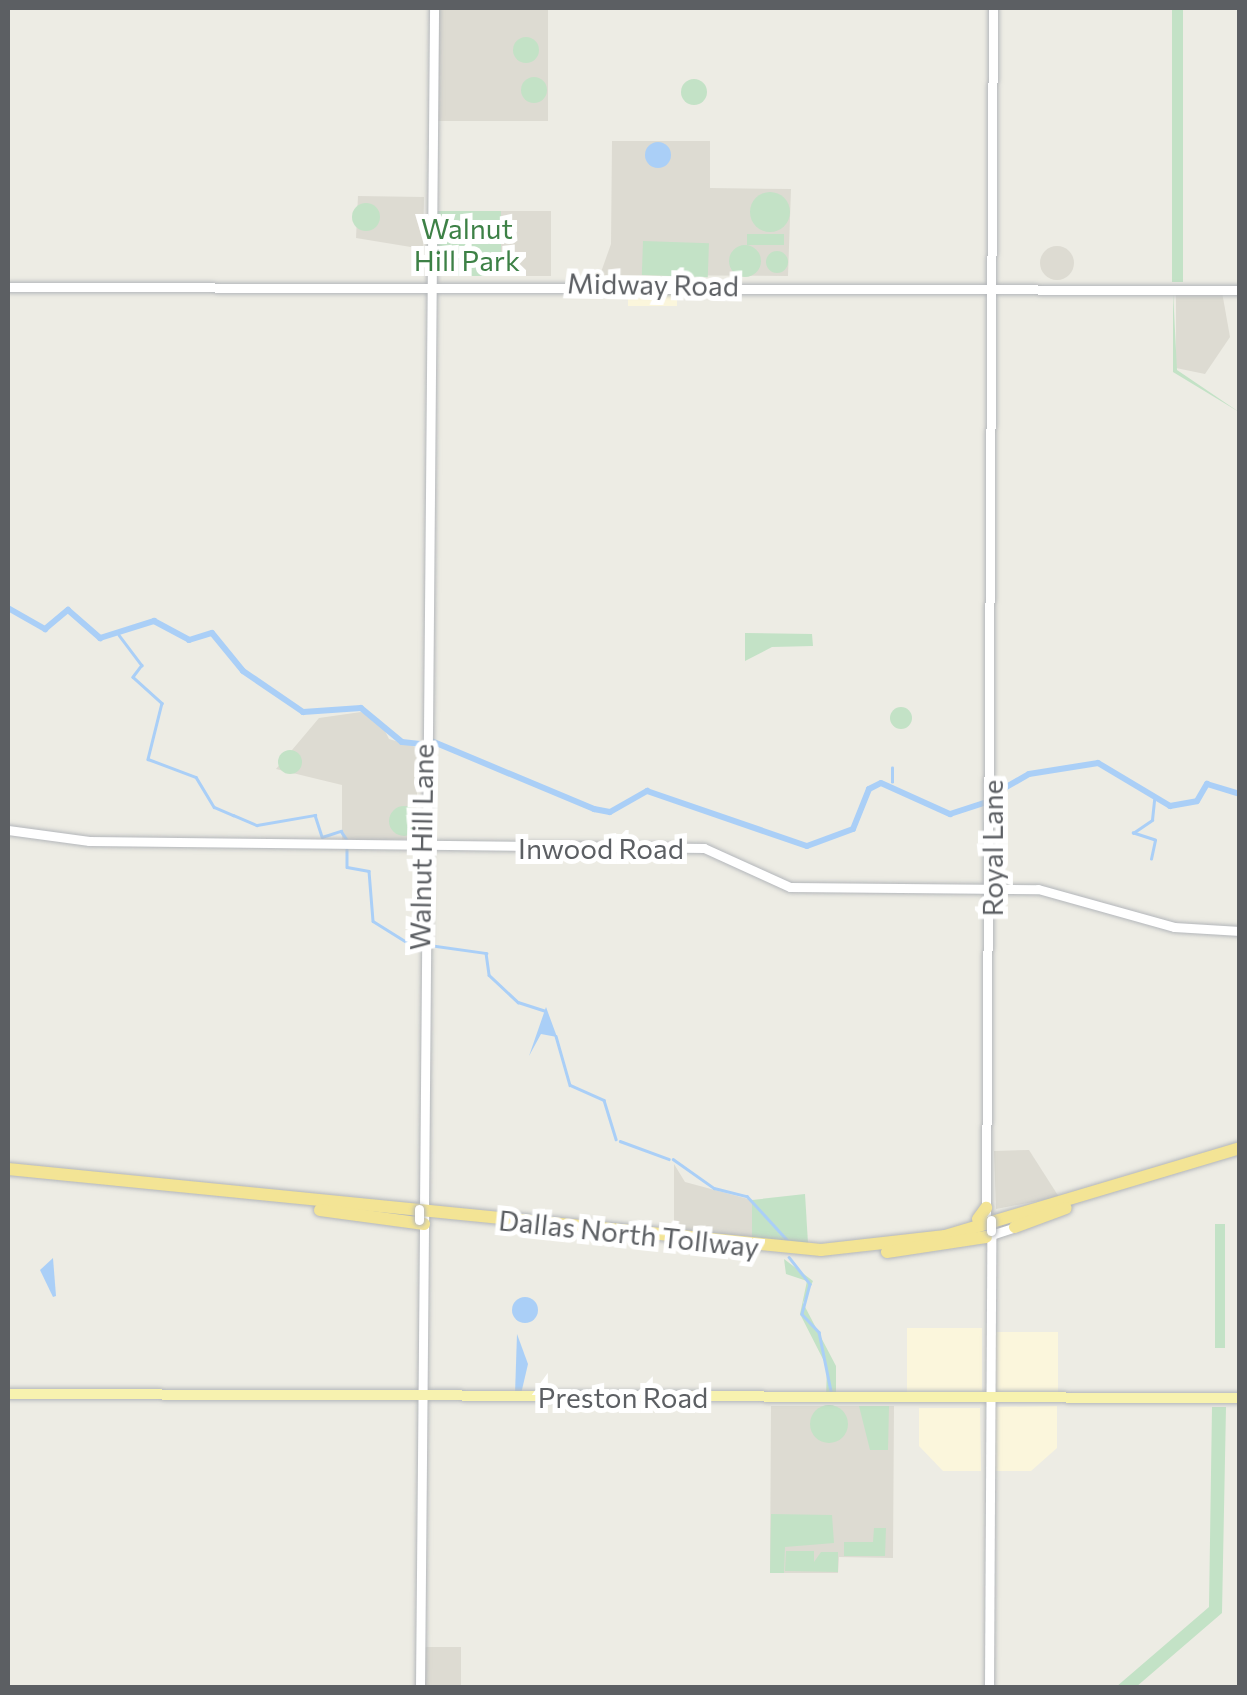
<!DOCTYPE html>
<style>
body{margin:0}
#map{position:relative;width:1247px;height:1695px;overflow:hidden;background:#edece4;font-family:Commissioner,sans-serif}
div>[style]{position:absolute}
.commercial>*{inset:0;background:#fbf6dc;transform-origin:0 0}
.education>*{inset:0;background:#dddbd2;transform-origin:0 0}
.round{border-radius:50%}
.green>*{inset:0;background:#c3e2c6;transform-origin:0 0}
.water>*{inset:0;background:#aacff7}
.stream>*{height:2.5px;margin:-1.25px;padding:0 1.25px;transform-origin:1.25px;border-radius:1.25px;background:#aacff7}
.river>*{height:6px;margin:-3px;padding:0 3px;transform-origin:3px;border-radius:3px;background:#aacff7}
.roads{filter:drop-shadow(0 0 2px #b3b6ba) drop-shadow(0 0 2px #b3b6ba)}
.secondary>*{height:9px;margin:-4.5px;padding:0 4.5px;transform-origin:4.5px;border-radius:4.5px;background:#fff}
.primary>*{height:10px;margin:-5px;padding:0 5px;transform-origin:5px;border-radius:5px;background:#f7f2af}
.motorway>*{height:12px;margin:-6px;padding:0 6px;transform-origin:6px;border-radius:6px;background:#f3e495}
.bridges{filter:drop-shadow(0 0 2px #b3b6ba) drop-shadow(0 0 2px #b3b6ba)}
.secondary-bridge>*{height:9px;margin:-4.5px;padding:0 4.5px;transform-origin:4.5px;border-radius:4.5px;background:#fff}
span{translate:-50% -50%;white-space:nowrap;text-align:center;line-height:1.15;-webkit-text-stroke:10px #fff;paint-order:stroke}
.park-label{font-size:28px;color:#3d8146}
.street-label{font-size:28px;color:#5c5f63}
.frame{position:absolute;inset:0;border:10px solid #5c5f63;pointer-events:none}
</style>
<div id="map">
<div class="commercial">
<div style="left:628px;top:287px;width:49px;height:19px"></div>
<div style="left:907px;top:1328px;width:75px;height:68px"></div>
<div style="left:993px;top:1332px;width:65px;height:64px"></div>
<div style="clip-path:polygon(1057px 1406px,1057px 1448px,1031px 1471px,993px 1471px,993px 1407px)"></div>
<div style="clip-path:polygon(919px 1408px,980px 1408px,981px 1471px,943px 1471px,919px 1446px)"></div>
</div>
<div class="education">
<div style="left:436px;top:8px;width:112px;height:113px"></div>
<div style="clip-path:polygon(612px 141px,710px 141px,710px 188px,791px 189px,788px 276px,600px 275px,611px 244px)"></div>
<div style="clip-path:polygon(358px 196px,424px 197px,423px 249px,356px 238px)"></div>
<div style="left:501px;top:211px;width:50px;height:65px"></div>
<div class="round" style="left:1040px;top:246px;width:34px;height:34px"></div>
<div style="clip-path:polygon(1176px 292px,1222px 292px,1230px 337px,1205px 374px,1176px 368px)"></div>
<div style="clip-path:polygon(361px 712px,379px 719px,389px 739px,419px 748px,415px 839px,342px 841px,342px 785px,276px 769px,319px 718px)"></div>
<div style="clip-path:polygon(1029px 1150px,1059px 1197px,996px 1209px,994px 1151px)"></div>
<div style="clip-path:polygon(674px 1164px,685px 1182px,752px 1200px,752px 1238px,674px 1232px)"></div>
<div style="clip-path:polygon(771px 1406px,894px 1406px,893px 1558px,839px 1557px,838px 1573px,770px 1573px)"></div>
<div style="left:423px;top:1647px;width:38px;height:41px"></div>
</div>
<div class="green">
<div style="left:1172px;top:8px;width:11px;height:274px"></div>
<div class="round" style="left:513px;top:37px;width:26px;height:26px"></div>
<div class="round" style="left:521px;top:77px;width:26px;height:26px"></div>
<div class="round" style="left:681px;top:79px;width:26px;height:26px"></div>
<div class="round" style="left:750px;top:192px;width:40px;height:40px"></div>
<div class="round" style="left:352px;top:203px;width:28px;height:28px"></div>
<div style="left:501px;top:211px;width:65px;height:67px;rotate:90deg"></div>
<div style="left:747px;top:234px;width:37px;height:11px"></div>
<div style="left:643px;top:241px;width:66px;height:34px;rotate:2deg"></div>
<div class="round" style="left:729px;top:245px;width:32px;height:32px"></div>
<div class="round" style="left:766px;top:251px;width:22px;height:22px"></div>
<div style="clip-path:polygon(1173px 292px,1177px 370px,1239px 412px,1173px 372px)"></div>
<div style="clip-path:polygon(745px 633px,812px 634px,813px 646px,772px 647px,745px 661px)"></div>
<div class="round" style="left:890px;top:707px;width:22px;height:22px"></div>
<div class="round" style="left:278px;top:750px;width:24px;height:24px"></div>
<div class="round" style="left:389px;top:806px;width:30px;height:30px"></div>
<div style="clip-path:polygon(805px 1194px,808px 1243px,752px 1238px,752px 1200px)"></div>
<div style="left:1215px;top:1224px;width:10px;height:124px"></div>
<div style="clip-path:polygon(784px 1259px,813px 1281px,803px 1303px,836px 1366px,836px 1397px,826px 1397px,827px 1367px,800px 1314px,807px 1281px,786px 1274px)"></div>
<div class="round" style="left:810px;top:1405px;width:38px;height:38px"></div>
<div style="clip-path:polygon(859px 1406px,889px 1406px,888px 1450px,870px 1450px)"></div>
<div style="clip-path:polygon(1212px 1407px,1226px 1407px,1222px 1613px,1136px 1687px,1116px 1687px,1209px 1607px)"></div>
<div style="clip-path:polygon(771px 1514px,832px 1515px,834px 1543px,785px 1547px,784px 1573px,770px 1573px)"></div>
<div style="clip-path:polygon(874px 1528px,886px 1528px,885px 1556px,844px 1556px,844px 1542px,873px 1542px)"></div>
<div style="clip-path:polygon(786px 1551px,814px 1551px,814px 1562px,821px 1552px,838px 1552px,838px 1572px,785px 1571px)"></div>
</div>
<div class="water">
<div class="round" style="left:645px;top:142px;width:26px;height:26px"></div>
<div style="clip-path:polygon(546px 1007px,557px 1037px,541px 1034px,529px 1056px)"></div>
<div style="clip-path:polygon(53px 1258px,56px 1296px,53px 1297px,40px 1270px)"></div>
<div class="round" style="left:512px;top:1297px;width:26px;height:26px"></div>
<div style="clip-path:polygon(517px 1334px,528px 1364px,521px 1394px,515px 1394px)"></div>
</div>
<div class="stream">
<div style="left:119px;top:635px;width:38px;rotate:53deg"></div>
<div style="left:142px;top:665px;width:15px;rotate:127deg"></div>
<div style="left:133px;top:677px;width:39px;rotate:42deg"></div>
<div style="left:162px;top:703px;width:58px;rotate:104deg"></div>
<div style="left:148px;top:759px;width:51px;rotate:20.6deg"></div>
<div style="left:196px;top:777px;width:35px;rotate:59deg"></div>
<div style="left:214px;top:807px;width:21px;rotate:23deg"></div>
<div style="left:233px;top:815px;width:26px;rotate:23deg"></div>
<div style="left:257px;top:825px;width:59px;rotate:-9.8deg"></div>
<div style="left:315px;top:815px;width:23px;rotate:72deg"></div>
<div style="left:322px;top:837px;width:20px;rotate:-18deg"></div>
<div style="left:341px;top:831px;width:11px;rotate:56deg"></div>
<div style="left:892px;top:782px;width:14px;rotate:-90deg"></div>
<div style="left:347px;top:848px;width:19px;rotate:90deg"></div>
<div style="left:347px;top:867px;width:22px;rotate:10deg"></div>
<div style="left:369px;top:871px;width:50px;rotate:85.4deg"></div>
<div style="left:373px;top:921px;width:51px;rotate:32.1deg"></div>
<div style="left:1151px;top:859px;width:19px;rotate:-78deg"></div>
<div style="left:1155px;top:840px;width:23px;rotate:-162deg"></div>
<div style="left:1133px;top:833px;width:23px;rotate:-34deg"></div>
<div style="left:1152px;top:820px;width:20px;rotate:-84deg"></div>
<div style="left:429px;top:945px;width:58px;rotate:8deg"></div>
<div style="left:486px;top:953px;width:22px;rotate:82deg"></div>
<div style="left:489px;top:975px;width:40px;rotate:43deg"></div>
<div style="left:518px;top:1002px;width:28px;rotate:18deg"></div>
<div style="left:556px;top:1036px;width:51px;rotate:74.1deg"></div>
<div style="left:570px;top:1085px;width:37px;rotate:24deg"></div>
<div style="left:604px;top:1100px;width:41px;rotate:72.9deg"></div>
<div style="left:620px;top:1141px;width:52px;rotate:20.2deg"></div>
<div style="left:673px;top:1159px;width:50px;rotate:35.3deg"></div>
<div style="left:714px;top:1188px;width:34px;rotate:14deg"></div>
<div style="left:747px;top:1196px;width:65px;rotate:47.5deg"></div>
<div style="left:789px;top:1257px;width:34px;rotate:52deg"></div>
<div style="left:810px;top:1284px;width:31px;rotate:105deg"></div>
<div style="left:802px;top:1314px;width:25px;rotate:47deg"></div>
<div style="left:819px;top:1332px;width:60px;rotate:78.5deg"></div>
</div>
<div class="river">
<div style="left:8px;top:608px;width:43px;rotate:29.6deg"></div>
<div style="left:45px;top:629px;width:30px;rotate:-40deg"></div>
<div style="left:68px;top:610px;width:43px;rotate:41.2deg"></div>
<div style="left:100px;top:638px;width:57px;rotate:-17.5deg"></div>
<div style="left:154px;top:621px;width:40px;rotate:28deg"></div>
<div style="left:189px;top:640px;width:24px;rotate:-17deg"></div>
<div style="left:212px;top:633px;width:49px;rotate:50.8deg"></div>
<div style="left:243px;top:671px;width:73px;rotate:34.3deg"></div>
<div style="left:303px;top:712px;width:58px;rotate:-3.9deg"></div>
<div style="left:361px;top:708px;width:53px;rotate:39.7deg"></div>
<div style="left:402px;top:742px;width:18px;rotate:6deg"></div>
<div style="left:429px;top:740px;width:179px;rotate:22.7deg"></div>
<div style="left:594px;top:809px;width:16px;rotate:11deg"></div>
<div style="left:610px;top:812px;width:43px;rotate:-29.6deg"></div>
<div style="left:647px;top:791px;width:169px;rotate:19deg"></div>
<div style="left:807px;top:846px;width:49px;rotate:-20.3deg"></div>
<div style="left:853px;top:829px;width:43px;rotate:-68.2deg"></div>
<div style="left:869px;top:789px;width:13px;rotate:-27deg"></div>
<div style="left:881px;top:783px;width:76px;rotate:24.2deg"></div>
<div style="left:950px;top:814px;width:38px;rotate:-18deg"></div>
<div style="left:994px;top:794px;width:40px;rotate:-29.7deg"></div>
<div style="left:1029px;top:774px;width:70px;rotate:-9.1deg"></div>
<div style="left:1098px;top:763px;width:84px;rotate:30.8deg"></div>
<div style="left:1170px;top:806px;width:27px;rotate:-10deg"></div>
<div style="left:1197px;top:801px;width:20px;rotate:-60deg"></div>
<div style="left:1207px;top:784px;width:34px;rotate:17deg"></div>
</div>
<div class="roads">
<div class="secondary">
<div style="left:8px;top:287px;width:1232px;rotate:0.14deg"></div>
<div style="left:8px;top:830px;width:82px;rotate:7.7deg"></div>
<div style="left:89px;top:841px;width:615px;rotate:0.65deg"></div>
<div style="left:704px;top:848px;width:94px;rotate:24.4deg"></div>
<div style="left:790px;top:887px;width:248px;rotate:0.5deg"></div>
<div style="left:1038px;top:889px;width:141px;rotate:15.6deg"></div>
<div style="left:1174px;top:927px;width:66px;rotate:3.5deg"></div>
<div style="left:424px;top:1209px;width:1201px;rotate:-89.52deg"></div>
<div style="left:986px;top:1214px;width:1206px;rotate:-89.67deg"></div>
<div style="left:988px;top:1236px;width:28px;rotate:-18deg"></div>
<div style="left:420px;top:1688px;width:471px;rotate:-89.5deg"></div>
<div style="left:989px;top:1688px;width:457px;rotate:-89.7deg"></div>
</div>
<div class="primary">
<div style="left:8px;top:1394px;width:1232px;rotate:0.19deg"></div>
</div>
<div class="motorway">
<div style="left:8px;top:1169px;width:817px;rotate:5.69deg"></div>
<div style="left:821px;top:1250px;width:125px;rotate:-6.4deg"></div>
<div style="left:945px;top:1236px;width:308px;rotate:-16.6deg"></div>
<div style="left:320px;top:1210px;width:105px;rotate:7.7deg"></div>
<div style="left:978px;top:1219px;width:14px;rotate:-54deg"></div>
<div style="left:1015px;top:1227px;width:54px;rotate:-20.4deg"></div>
<div style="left:887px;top:1252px;width:100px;rotate:-8.6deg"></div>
</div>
</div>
<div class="bridges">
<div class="secondary-bridge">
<div style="left:419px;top:1220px;width:11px;rotate:-90deg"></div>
<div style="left:991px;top:1231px;width:11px;rotate:-90deg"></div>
</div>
</div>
<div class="park-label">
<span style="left:467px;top:244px">Walnut<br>Hill Park</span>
</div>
<div class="street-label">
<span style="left:653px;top:284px;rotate:1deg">Midway Road</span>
<span style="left:421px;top:847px;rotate:-89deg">Walnut Hill Lane</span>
<span style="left:601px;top:848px">Inwood Road</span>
<span style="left:992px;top:848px;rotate:-90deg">Royal Lane</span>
<span style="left:629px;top:1233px;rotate:6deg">Dallas North Tollway</span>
<span style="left:623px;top:1397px">Preston Road</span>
</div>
<div class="frame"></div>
</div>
